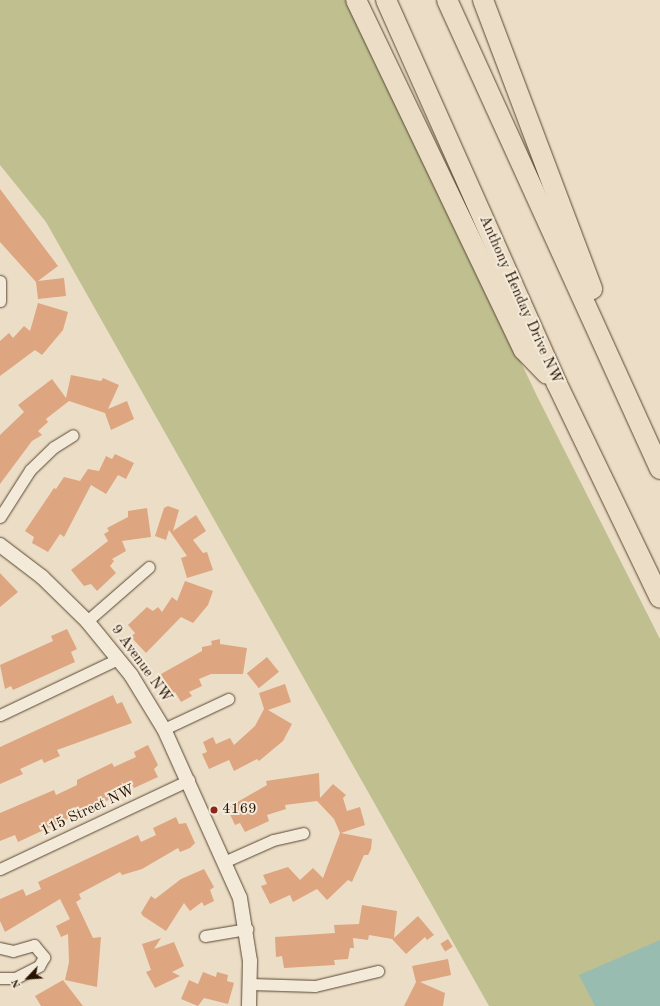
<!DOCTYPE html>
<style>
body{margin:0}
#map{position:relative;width:660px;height:1006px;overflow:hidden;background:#ecdec6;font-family:"Old Standard TT",serif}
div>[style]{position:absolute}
.green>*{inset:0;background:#bfbf90}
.water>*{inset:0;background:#99bcb1}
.building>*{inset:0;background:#dea581;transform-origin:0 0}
.roads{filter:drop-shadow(0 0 1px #594632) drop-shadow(0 0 1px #594632)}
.minor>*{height:11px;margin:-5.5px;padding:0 5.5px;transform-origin:5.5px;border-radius:5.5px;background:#f3eada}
.tertiary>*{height:14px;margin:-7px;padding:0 7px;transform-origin:7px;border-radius:7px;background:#f3eada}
.motorway>*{height:20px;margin:-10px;padding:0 10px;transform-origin:10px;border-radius:10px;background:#ecdec6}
.dots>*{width:11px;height:11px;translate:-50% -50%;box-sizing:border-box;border:2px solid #f3eada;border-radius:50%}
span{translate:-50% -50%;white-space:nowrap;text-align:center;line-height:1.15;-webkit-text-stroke:4px #f3eada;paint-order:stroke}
.street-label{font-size:15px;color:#281300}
.poi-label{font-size:15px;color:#281300}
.left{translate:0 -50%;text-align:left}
.north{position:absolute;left:8px;top:958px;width:40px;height:40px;-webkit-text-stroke:3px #f3eada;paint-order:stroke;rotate:245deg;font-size:11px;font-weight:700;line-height:16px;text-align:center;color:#281300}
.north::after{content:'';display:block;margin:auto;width:14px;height:18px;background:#281300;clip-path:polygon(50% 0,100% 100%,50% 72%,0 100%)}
</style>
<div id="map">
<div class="green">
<div style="clip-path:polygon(0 0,348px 0,537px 396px,660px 639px,660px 1006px,489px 1006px,46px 222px,0 165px)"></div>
</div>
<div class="water">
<div style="clip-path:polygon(660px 940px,660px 1006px,595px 1006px,579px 975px)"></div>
</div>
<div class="building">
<div style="clip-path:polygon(0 189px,58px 266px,38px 281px,64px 278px,66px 296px,38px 299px,36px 282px,0 242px)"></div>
<div style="clip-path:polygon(38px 303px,68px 312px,63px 330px,42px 355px,35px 350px,0 376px,0 341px,9px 333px,13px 338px,24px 326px,30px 331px)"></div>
<div style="clip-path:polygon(71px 375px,101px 381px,103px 378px,119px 385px,108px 409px,127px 401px,134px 419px,111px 430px,105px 413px,69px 401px,46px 419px,48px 422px,38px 431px,42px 435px,32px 441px,0 484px,0 435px,24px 412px,18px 405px,52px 379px,66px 398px)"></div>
<div style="clip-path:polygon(115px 454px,134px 463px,126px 479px,118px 475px,106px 494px,91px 485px,64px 537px,60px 534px,48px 552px,32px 543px,34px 537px,25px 531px,54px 488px,56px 489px,64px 477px,80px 481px,88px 469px,99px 471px,106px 456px,112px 459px)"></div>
<div style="clip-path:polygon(168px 506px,179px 510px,173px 531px,196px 515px,206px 531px,193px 540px,203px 553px,207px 552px,213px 570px,187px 578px,181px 558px,187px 556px,169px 530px,166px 540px,155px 536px,164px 508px)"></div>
<div style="clip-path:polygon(147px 508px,151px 537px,122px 541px,126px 551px,112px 559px,114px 561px,110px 566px,116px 573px,97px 591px,91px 584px,84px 586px,71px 570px,108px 541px,104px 534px,109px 531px,107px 528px,128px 517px,128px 511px)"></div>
<div style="clip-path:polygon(0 573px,18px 592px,0 607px)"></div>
<div style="clip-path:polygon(185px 581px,213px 591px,208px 605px,193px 623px,181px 617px,146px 653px,131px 637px,135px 633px,128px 625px,147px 607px,153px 611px,158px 607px,162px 612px,172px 597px,177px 601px)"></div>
<div style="clip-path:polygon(67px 629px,77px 649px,71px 652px,75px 662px,13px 690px,11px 686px,5px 689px,0 665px,53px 641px,51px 636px)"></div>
<div style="clip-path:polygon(220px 639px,220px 644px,247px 648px,243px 674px,211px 674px,199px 679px,202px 686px,189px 692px,192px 696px,181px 702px,175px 692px,171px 695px,161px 674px,202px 651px,202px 647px,212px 645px,211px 641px)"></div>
<div style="left:267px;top:657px;width:19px;height:26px;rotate:51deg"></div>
<div style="clip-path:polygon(285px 684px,291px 702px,268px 710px,292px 724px,283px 741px,259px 761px,257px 759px,234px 771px,229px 760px,209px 769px,202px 754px,207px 752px,203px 742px,213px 737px,216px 744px,230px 738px,234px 745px,255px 726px,264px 709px,259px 693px)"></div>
<div style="clip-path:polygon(113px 695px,117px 704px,122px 702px,132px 723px,57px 750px,60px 756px,44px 763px,42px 759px,20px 769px,23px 774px,0 784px,0 747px)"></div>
<div style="clip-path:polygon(148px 745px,158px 765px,154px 769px,158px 777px,134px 788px,130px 781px,115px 788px,119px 795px,18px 842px,15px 835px,0 841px,0 813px,54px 790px,56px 795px,77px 785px,77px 780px,112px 763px,114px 767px,136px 757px,134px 752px)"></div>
<div style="clip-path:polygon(319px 773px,320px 798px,333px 784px,346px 795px,343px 798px,347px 811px,360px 807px,365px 825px,341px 833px,372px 839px,371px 849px,368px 855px,364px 855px,352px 882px,348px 880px,327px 900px,317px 889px,293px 902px,290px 895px,270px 904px,261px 886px,267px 884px,263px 875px,288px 867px,300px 880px,313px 868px,323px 878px,340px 833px,334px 819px,317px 801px,285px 805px,286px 809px,267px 815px,269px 821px,245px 832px,240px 823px,235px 825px,227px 808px,267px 785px,266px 781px)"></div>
<div style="clip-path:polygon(176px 817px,179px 824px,186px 823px,195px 843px,190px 848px,180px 852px,178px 848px,142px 869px,122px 875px,120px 872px,79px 894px,81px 899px,76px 902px,93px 938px,101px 937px,97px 987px,65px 980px,69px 962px,68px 934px,61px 937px,56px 926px,70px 919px,60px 899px,5px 932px,0 921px,0 899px,23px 889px,26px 896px,41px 889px,38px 882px,138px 835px,141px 842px,156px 835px,153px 828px)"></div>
<div style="clip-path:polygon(204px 869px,214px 887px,210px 890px,214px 901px,204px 906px,202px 902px,190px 911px,184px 903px,166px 931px,143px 916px,141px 913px,151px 896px,155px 899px,181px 879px)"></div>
<div style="clip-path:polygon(362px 905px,397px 911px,394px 938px,418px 916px,434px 935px,427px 940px,425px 937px,406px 954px,392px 939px,369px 935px,368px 940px,353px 938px,354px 948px,350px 948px,348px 959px,334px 960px,335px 965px,284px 968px,282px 956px,276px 957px,275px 937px,335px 933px,334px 925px,359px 924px)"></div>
<div style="clip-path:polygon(161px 938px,154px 949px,174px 942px,184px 966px,172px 972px,180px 976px,155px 988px,146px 972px,151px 970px,142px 944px)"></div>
<div style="left:448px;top:939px;width:9px;height:9px;rotate:58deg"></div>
<div style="clip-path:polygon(448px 959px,451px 975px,420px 982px,445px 993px,443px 1006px,404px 1006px,416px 982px,412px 966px)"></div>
<div style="clip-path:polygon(203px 972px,216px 977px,217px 972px,228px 975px,227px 981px,234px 983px,228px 1004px,204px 998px,198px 1006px,181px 999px,189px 980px,198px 984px)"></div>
<div style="clip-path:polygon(63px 980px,83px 1006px,41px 1006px,35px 996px)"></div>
</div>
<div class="roads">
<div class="minor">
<div style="left:0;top:281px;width:20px;rotate:90deg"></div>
<div style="left:0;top:517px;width:56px;rotate:-57.4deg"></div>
<div style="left:30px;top:470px;width:33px;rotate:-44deg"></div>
<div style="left:54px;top:447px;width:22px;rotate:-32deg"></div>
<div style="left:87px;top:621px;width:82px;rotate:-41.1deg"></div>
<div style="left:0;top:715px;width:131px;rotate:-25.4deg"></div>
<div style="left:164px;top:729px;width:71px;rotate:-25.1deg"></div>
<div style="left:226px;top:861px;width:51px;rotate:-24.1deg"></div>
<div style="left:273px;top:840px;width:31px;rotate:-13deg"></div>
<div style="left:0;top:869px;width:209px;rotate:-25.2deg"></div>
<div style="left:205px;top:936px;width:43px;rotate:-9.5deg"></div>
<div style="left:0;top:948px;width:13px;rotate:13deg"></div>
<div style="left:13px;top:951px;width:22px;rotate:-16deg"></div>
<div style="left:34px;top:945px;width:16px;rotate:50deg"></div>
<div style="left:44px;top:957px;width:10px;rotate:119deg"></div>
<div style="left:39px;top:966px;width:27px;rotate:153deg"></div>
<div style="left:15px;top:978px;width:15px;rotate:180deg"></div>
<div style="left:251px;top:984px;width:64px;rotate:1.8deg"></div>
<div style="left:315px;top:986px;width:65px;rotate:-13.4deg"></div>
</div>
<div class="tertiary">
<div style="left:0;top:545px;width:53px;rotate:37.3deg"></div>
<div style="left:42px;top:577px;width:63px;rotate:44.4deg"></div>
<div style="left:87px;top:621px;width:70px;rotate:50.8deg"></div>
<div style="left:131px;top:675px;width:63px;rotate:58.6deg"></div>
<div style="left:164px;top:729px;width:185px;rotate:65.8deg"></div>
<div style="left:240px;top:898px;width:64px;rotate:81deg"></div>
<div style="left:250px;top:961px;width:45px;rotate:91.3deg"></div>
</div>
<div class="motorway">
<div style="left:356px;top:0;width:388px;rotate:64.4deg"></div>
<div style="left:524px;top:350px;width:33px;rotate:46deg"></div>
<div style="left:386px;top:0;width:420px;rotate:66deg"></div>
<div style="left:557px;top:384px;width:237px;rotate:64.3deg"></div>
<div style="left:447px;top:0;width:515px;rotate:65.57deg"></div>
<div style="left:483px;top:0;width:309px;rotate:69.3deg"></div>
</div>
</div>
<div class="dots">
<div style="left:214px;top:810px;background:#8f2418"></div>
</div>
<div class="street-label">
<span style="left:520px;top:300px;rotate:66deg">Anthony Henday Drive NW</span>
<span style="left:141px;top:664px;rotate:54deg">9 Avenue NW</span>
<span style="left:88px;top:811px;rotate:-25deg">115 Street NW</span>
</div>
<div class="poi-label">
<span class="left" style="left:222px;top:810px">4169</span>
</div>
<div class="north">N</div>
</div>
